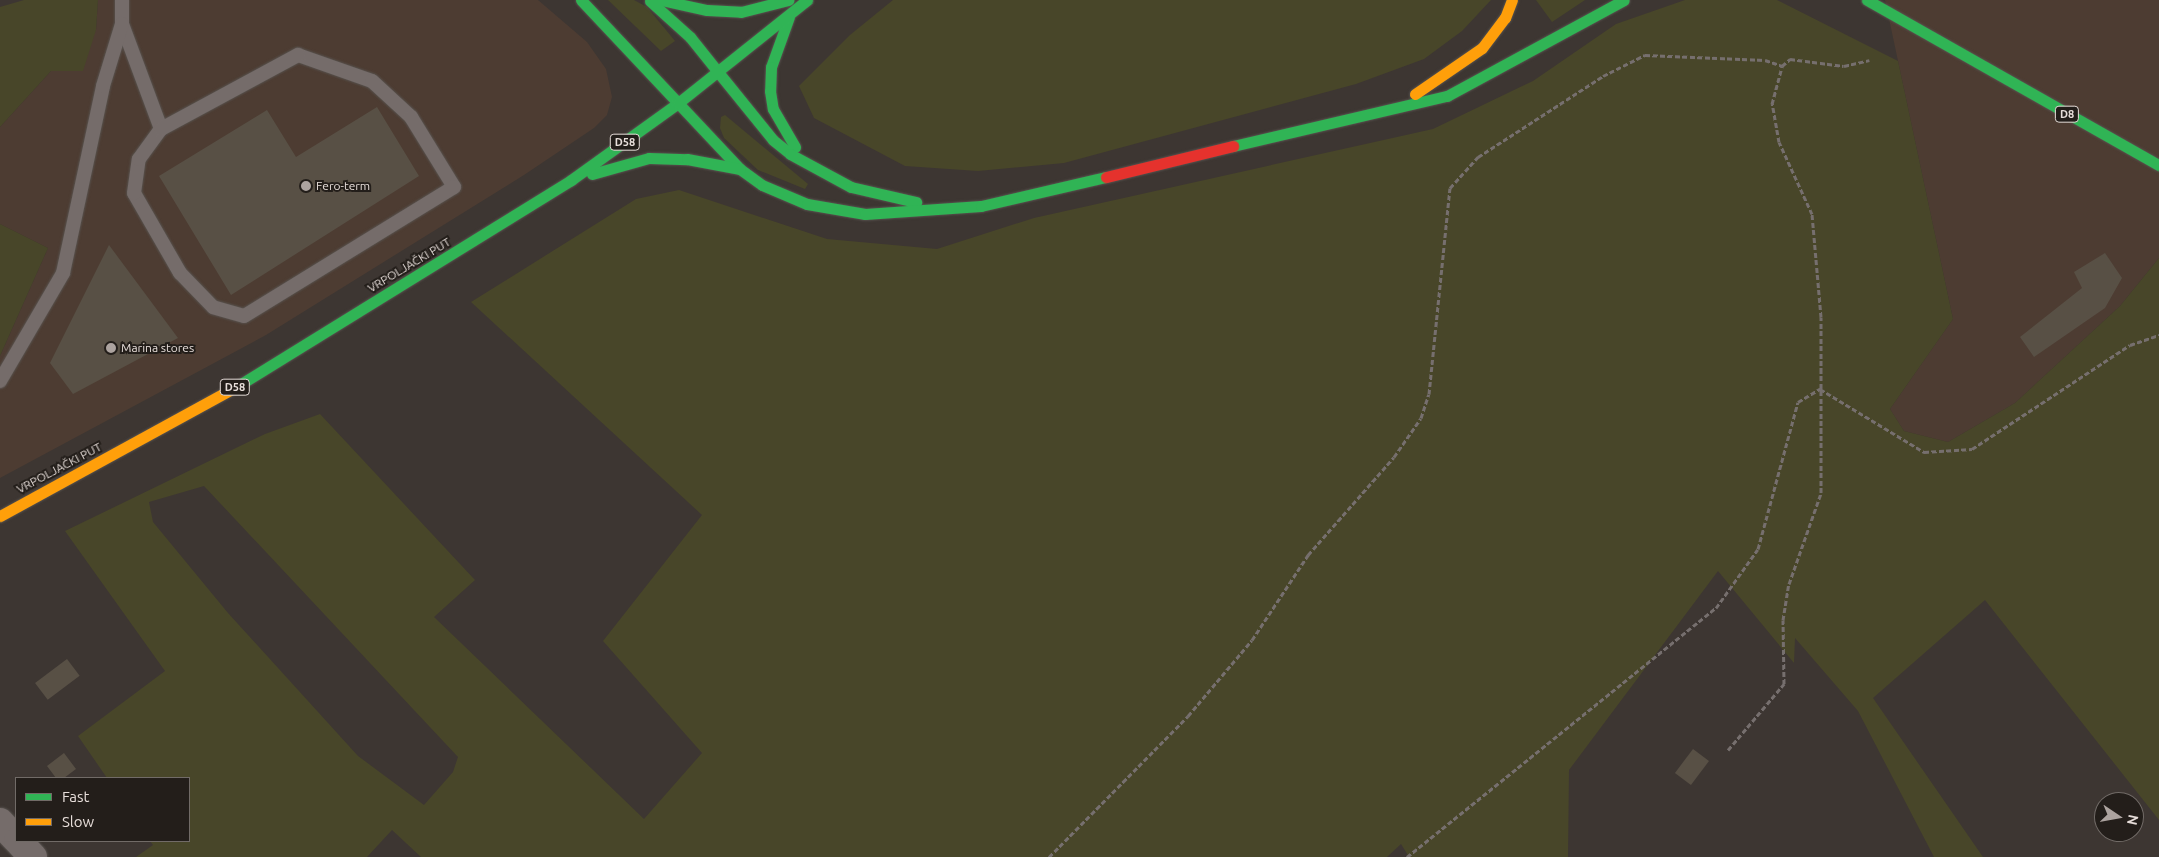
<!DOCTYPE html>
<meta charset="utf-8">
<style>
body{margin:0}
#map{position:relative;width:2159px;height:857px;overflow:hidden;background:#3d3632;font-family:Ubuntu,sans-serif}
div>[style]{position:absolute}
.built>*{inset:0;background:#4d3c32}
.green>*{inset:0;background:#484629}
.building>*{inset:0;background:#585045;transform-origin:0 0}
.path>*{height:3px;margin-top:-1.5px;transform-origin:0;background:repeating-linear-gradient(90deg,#766f6e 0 5px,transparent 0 7.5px)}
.roads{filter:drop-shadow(0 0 1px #57524e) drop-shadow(0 0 1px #57524e)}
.lane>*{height:14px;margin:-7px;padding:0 7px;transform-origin:7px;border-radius:7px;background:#756c6a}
.street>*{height:28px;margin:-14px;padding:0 14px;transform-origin:14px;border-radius:14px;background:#756c6a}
.fast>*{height:11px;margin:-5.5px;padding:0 5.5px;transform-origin:5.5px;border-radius:5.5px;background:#30b455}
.slow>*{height:11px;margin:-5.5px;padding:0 5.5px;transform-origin:5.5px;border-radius:5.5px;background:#ff9f0a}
.jam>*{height:11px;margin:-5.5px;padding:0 5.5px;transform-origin:5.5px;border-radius:5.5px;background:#e5322d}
.dots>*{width:14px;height:14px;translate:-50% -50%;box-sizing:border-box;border:2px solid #231e1a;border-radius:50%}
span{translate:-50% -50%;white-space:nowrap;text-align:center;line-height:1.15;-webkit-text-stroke:4px #231e1a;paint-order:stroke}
.shield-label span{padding:1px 4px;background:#231e1a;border:1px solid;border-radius:4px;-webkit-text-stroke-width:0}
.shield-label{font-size:11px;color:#e7deda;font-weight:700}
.poi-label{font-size:12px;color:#e7deda}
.left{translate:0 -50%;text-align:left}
.street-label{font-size:12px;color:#e7deda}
.legend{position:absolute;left:15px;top:777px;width:175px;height:65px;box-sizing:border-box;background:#231e1a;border:1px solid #716b67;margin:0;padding:6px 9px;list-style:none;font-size:15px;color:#e7deda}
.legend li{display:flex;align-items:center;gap:10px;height:25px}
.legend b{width:25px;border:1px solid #716b67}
.north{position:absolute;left:2094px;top:792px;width:50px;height:50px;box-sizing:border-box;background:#231e1a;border:1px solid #716b67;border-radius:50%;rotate:102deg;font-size:14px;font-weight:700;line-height:20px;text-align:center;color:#e7deda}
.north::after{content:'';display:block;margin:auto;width:18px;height:22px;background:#aca39f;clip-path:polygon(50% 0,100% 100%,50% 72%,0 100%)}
</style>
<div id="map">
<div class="built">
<div style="clip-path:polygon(98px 0,538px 0,587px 42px,606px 69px,612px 97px,607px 115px,594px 128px,524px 175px,266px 335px,0 478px,0 356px,48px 248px,0 224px,0 127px,51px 71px,96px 30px)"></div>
<div style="clip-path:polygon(1885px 0,2159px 0,2159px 258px,2120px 306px,2015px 403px,1948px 442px,1904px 431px,1890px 409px,1953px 319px)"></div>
</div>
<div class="green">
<div style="clip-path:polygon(24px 0,98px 0,96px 30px,83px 71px,51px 71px,0 127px,0 7px)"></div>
<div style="clip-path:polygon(608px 0,634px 0,647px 7px,675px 41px,661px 51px)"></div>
<div style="clip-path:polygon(893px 0,1491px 0,1462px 31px,1424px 59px,1356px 84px,1064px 163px,978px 171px,905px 166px,814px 118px,799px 86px,850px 35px)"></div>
<div style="clip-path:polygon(1536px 0,1585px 0,1552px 22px)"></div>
<div style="clip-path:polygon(evenodd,1685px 0,1777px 0,1898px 61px,1953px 319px,1890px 409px,1904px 431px,1948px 442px,2015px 403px,2120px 306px,2159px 258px,2159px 820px,1985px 600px,1873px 698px,1983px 857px,1934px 857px,1858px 711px,1795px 638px,1794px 663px,1718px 571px,1569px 770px,1568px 857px,1409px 857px,1401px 844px,1387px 857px,421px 857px,392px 830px,367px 857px,136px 857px,153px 845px,150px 841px,189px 841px,189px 778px,107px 778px,78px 736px,165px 671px,65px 531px,265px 434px,320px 414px,475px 580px,434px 617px,644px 819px,702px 753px,603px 641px,702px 515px,471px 302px,636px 199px,679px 190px,827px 239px,937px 249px,1034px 218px,1433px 129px,1533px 81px,1616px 24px,1685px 0,204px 486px,458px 757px,453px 772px,424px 805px,358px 756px,228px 613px,153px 522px,149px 502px,204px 486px)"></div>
<div style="clip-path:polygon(725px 115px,808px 184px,805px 189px,758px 170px,724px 138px,720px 128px,721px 117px)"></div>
<div style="clip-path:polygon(0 224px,48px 248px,0 356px)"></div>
</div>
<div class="building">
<div style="clip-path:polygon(377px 107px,419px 176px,231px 295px,159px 176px,267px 110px,296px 157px)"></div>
<div style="clip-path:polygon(109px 245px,178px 338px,73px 394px,50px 363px)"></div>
<div style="clip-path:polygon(2105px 253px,2122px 278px,2105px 308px,2034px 357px,2020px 337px,2082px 288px,2074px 272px)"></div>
<div style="left:67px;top:659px;width:21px;height:40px;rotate:53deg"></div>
<div style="left:1693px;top:749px;width:20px;height:30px;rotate:37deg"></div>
<div style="clip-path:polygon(64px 753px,76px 769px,64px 778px,56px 778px,47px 766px)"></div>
</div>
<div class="path">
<div style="left:1728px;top:750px;width:87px;rotate:-49.7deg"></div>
<div style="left:1784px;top:684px;width:64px;rotate:-90.9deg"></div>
<div style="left:1783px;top:620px;width:36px;rotate:-81deg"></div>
<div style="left:1789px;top:584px;width:96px;rotate:-70.6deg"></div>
<div style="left:1821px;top:493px;width:176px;rotate:-90deg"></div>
<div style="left:1821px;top:317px;width:103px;rotate:-95deg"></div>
<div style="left:1812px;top:214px;width:79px;rotate:-114.6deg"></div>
<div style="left:1779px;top:142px;width:39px;rotate:-100deg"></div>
<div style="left:1772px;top:104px;width:39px;rotate:-75deg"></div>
<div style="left:1782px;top:66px;width:11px;rotate:-41deg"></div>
<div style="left:1790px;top:59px;width:54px;rotate:7.4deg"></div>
<div style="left:1844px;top:66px;width:26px;rotate:-13deg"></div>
<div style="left:1049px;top:857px;width:198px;rotate:-45.4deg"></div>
<div style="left:1188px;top:716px;width:99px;rotate:-49.9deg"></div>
<div style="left:1252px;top:640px;width:102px;rotate:-56.6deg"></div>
<div style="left:1308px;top:555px;width:130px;rotate:-48.7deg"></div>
<div style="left:1394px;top:457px;width:47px;rotate:-55.3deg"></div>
<div style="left:1421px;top:418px;width:25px;rotate:-72deg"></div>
<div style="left:1429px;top:394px;width:207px;rotate:-84.2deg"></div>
<div style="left:1450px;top:188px;width:42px;rotate:-47.9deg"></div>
<div style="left:1478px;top:157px;width:149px;rotate:-32.9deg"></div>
<div style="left:1603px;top:76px;width:47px;rotate:-26.6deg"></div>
<div style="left:1645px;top:55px;width:120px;rotate:2.4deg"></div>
<div style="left:1765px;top:60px;width:18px;rotate:19deg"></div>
<div style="left:1407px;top:857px;width:397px;rotate:-38.9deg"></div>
<div style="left:1716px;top:608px;width:72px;rotate:-54.6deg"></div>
<div style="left:1758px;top:549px;width:152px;rotate:-74.8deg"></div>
<div style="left:1798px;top:402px;width:26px;rotate:-31deg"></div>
<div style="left:1820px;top:389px;width:122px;rotate:31.2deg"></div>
<div style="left:1924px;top:452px;width:48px;rotate:-3.6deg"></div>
<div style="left:1972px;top:449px;width:189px;rotate:-33.4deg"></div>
<div style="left:2130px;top:345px;width:31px;rotate:-19deg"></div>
</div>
<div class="roads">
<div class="lane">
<div style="left:122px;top:0;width:24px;rotate:90deg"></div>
<div style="left:122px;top:24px;width:112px;rotate:69.6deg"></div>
<div style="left:298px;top:55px;width:78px;rotate:19.4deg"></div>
<div style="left:372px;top:81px;width:53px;rotate:42.7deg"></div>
<div style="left:411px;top:117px;width:82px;rotate:58.4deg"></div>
<div style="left:454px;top:187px;width:246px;rotate:148.4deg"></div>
<div style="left:244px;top:316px;width:32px;rotate:-164deg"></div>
<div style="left:213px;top:307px;width:47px;rotate:-134.1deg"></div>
<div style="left:180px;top:273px;width:92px;rotate:-119.9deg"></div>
<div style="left:134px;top:193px;width:34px;rotate:-82deg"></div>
<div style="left:139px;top:159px;width:37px;rotate:-54deg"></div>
<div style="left:161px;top:129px;width:156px;rotate:-28.4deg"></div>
<div style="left:0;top:381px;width:125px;rotate:-59.7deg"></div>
<div style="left:63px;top:273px;width:191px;rotate:-77.9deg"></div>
<div style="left:103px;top:86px;width:65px;rotate:-73deg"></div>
</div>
<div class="street">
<div style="left:0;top:822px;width:23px;rotate:47deg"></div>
<div style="left:18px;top:841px;width:22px;rotate:47deg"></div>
</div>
<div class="fast">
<div style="left:581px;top:0;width:141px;rotate:46.7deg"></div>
<div style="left:661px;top:0;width:47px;rotate:12.3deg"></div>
<div style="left:707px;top:10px;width:34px;rotate:3deg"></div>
<div style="left:741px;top:12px;width:49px;rotate:-14.3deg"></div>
<div style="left:1867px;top:0;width:335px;rotate:29.5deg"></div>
<div style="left:650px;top:1px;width:54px;rotate:42deg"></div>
<div style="left:690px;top:37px;width:45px;rotate:51.3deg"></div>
<div style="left:789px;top:17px;width:53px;rotate:109.8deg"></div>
<div style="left:771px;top:67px;width:24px;rotate:92deg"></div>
<div style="left:770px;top:91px;width:18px;rotate:81deg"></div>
<div style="left:773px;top:109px;width:44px;rotate:59.9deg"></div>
<div style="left:718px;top:72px;width:87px;rotate:51deg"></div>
<div style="left:773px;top:140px;width:22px;rotate:39deg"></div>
<div style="left:790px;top:154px;width:69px;rotate:28.4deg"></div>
<div style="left:851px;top:187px;width:67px;rotate:13deg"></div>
<div style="left:678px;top:103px;width:91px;rotate:46.8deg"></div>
<div style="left:740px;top:169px;width:27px;rotate:36deg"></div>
<div style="left:762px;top:185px;width:49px;rotate:22.9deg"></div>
<div style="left:807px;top:204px;width:59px;rotate:9.8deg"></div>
<div style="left:865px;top:214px;width:116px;rotate:-3.9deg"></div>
<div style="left:981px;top:206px;width:128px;rotate:-13.1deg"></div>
<div style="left:1233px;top:146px;width:220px;rotate:-13.2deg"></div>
<div style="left:1447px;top:96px;width:201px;rotate:-28.5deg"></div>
<div style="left:592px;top:174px;width:59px;rotate:-15.7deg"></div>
<div style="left:649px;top:158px;width:38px;rotate:2deg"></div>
<div style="left:687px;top:159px;width:54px;rotate:10.7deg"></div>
<div style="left:236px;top:387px;width:394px;rotate:-31.7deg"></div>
<div style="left:571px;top:180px;width:132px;rotate:-35.7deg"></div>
<div style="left:678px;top:103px;width:165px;rotate:-38.6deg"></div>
</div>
<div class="slow">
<div style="left:1415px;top:94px;width:81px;rotate:-34.5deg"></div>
<div style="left:1482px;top:48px;width:38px;rotate:-53deg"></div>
<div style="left:1505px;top:18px;width:19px;rotate:-69deg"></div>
<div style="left:0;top:516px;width:269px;rotate:-28.7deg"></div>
</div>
<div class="jam">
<div style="left:1106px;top:177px;width:131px;rotate:-13.7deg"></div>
</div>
</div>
<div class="dots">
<div style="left:306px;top:186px;background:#aca39f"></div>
<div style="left:111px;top:348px;background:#aca39f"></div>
</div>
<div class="shield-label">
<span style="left:2067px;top:114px">D8</span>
<span style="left:625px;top:142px">D58</span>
<span style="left:235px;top:387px">D58</span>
</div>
<div class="poi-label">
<span class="left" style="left:316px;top:186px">Fero-term</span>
<span class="left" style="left:121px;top:348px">Marina stores</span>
</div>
<div class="street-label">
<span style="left:409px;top:265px;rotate:-31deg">VRPOLJAČKI PUT</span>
<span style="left:59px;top:468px;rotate:-28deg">VRPOLJAČKI PUT</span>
</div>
<ul class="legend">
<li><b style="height:6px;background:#30b455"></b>Fast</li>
<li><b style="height:6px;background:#ff9f0a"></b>Slow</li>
</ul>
<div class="north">N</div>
</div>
